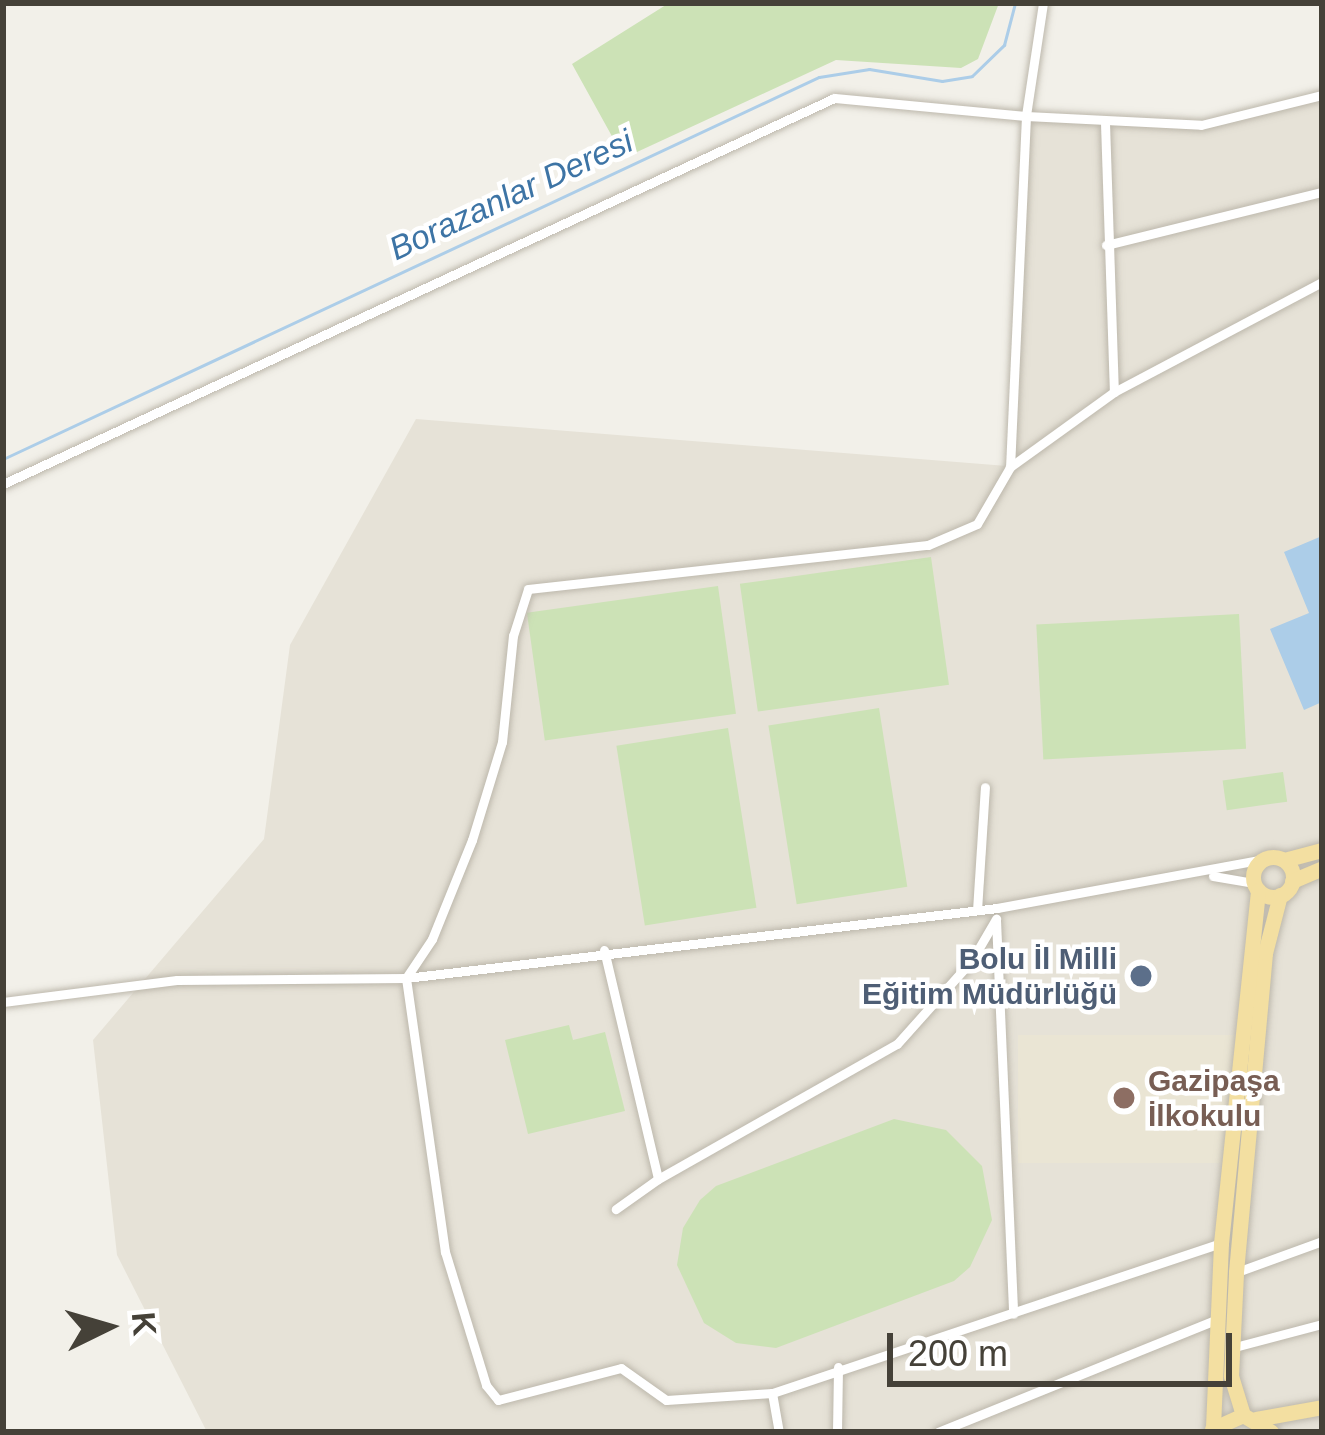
<!DOCTYPE html>
<meta charset="utf-8">
<style>
body{margin:0}
#map{position:relative;width:1325px;height:1435px;overflow:hidden;background:#f2f0e9;font-family:Arial,sans-serif}
div>[style]{position:absolute}
.residential>*{inset:0;background:#e6e2d7}
.education>*{inset:0;background:#eae5d4;transform-origin:0 0}
.green>*{inset:0;background:#cce2b6;transform-origin:0 0}
.water>*{inset:0;background:#accde8}
.stream>*{height:3px;margin:-1.5px;padding:0 1.5px;transform-origin:1.5px;border-radius:1.5px;background:#accde8}
.roads{filter:drop-shadow(0 0 3px #bdb8ac) drop-shadow(0 0 3px #bdb8ac)}
.minor>*{height:9px;margin:-4.5px;padding:0 4.5px;transform-origin:4.5px;border-radius:4.5px;background:#fff}
.primary>*{height:15px;margin:-7.5px;padding:0 7.5px;transform-origin:7.5px;border-radius:7.5px;background:#f3dfa1}
.primary>.ring{margin:-7.5px;padding:0;box-sizing:content-box;background:none;border:15px solid #f3dfa1;border-radius:50%}
.dots>*{width:33px;height:33px;translate:-50% -50%;box-sizing:border-box;border:6px solid #fff;border-radius:50%}
span{translate:-50% -50%;white-space:nowrap;text-align:center;line-height:1.15;-webkit-text-stroke:9px #fff;paint-order:stroke}
.service-label{font-size:30px;color:#4e5e75;font-weight:700}
.right{translate:-100% -50%;text-align:right}
.education-label{font-size:30px;color:#785e54;font-weight:700}
.left{translate:0 -50%;text-align:left}
.water-label{font-size:33px;color:#3d74a5;font-style:italic}
.frame{position:absolute;inset:0;border:6px solid #454138;pointer-events:none}
.north{position:absolute;left:48px;top:1267px;width:120px;height:120px;-webkit-text-stroke:9px #fff;paint-order:stroke;rotate:85deg;font-size:33px;font-weight:700;line-height:48px;text-align:center;color:#454138}
.north::after{content:'';display:block;margin:auto;width:42px;height:54px;background:#454138;clip-path:polygon(50% 0,100% 100%,50% 72%,0 100%)}
.scale{position:absolute;left:887px;top:1333px;width:345px;height:54px;box-sizing:border-box;border:6px solid #454138;border-top:0;padding-left:15px;font-size:36px;line-height:42px;white-space:nowrap;color:#454138;-webkit-text-stroke:9px #fff;paint-order:stroke}
</style>
<div id="map">
<div class="residential">
<div style="clip-path:polygon(1322px 92px,1322px 1432px,207px 1432px,117px 1255px,93px 1040px,264px 839px,290px 645px,416px 419px,1007px 466px,1026px 114px,1205px 126px)"></div>
</div>
<div class="education">
<div style="left:1018px;top:1035px;width:217px;height:128px"></div>
</div>
<div class="green">
<div style="clip-path:polygon(669px 3px,999px 3px,978px 59px,961px 68px,836px 60px,624px 158px,572px 64px)"></div>
<div style="left:931px;top:557px;width:129px;height:193px;rotate:82deg"></div>
<div style="left:718px;top:586px;width:129px;height:193px;rotate:82deg"></div>
<div style="left:1239px;top:614px;width:135px;height:203px;rotate:87deg"></div>
<div style="left:879px;top:708px;width:181px;height:112px;rotate:81deg"></div>
<div style="left:728px;top:728px;width:182px;height:113px;rotate:81deg"></div>
<div style="left:1283px;top:772px;width:30px;height:61px;rotate:82deg"></div>
<div style="clip-path:polygon(569px 1025px,573px 1040px,605px 1032px,625px 1111px,528px 1134px,505px 1040px)"></div>
<div style="clip-path:polygon(894px 1119px,946px 1130px,982px 1166px,992px 1220px,970px 1267px,954px 1281px,776px 1348px,736px 1343px,704px 1323px,677px 1265px,683px 1228px,700px 1200px,716px 1186px)"></div>
</div>
<div class="water">
<div style="clip-path:polygon(1322px 536px,1322px 702px,1304px 710px,1270px 629px,1309px 613px,1284px 552px)"></div>
</div>
<div class="stream">
<div style="left:3px;top:459px;width:901px;rotate:-25.09deg"></div>
<div style="left:819px;top:77px;width:51px;rotate:-9.1deg"></div>
<div style="left:869px;top:69px;width:74px;rotate:9.3deg"></div>
<div style="left:942px;top:81px;width:30px;rotate:-9deg"></div>
<div style="left:972px;top:76px;width:45px;rotate:-44.1deg"></div>
<div style="left:1004px;top:45px;width:43px;rotate:-75.3deg"></div>
</div>
<div class="roads">
<div class="minor">
<div style="left:1043px;top:3px;width:114px;rotate:98.6deg"></div>
<div style="left:1026px;top:116px;width:175px;rotate:2.9deg"></div>
<div style="left:1201px;top:125px;width:125px;rotate:-13.9deg"></div>
<div style="left:1105px;top:123px;width:269px;rotate:88.1deg"></div>
<div style="left:1106px;top:245px;width:222px;rotate:-13.8deg"></div>
<div style="left:3px;top:484px;width:916px;rotate:-24.91deg"></div>
<div style="left:834px;top:98px;width:193px;rotate:5.4deg"></div>
<div style="left:1026px;top:116px;width:351px;rotate:92.6deg"></div>
<div style="left:1213px;top:876px;width:42px;rotate:9.7deg"></div>
<div style="left:977px;top:910px;width:123px;rotate:-86.3deg"></div>
<div style="left:996px;top:920px;width:394px;rotate:87.5deg"></div>
<div style="left:604px;top:950px;width:235px;rotate:76.7deg"></div>
<div style="left:658px;top:1179px;width:52px;rotate:144.5deg"></div>
<div style="left:3px;top:1002px;width:175px;rotate:-7.2deg"></div>
<div style="left:177px;top:980px;width:229px;rotate:-0.5deg"></div>
<div style="left:406px;top:978px;width:595px;rotate:-6.75deg"></div>
<div style="left:997px;top:908px;width:271px;rotate:-10.4deg"></div>
<div style="left:658px;top:1179px;width:274px;rotate:-29.5deg"></div>
<div style="left:897px;top:1044px;width:113px;rotate:-48.2deg"></div>
<div style="left:972px;top:960px;width:48px;rotate:-59.7deg"></div>
<div style="left:1221px;top:1243px;width:473px;rotate:161.5deg"></div>
<div style="left:772px;top:1393px;width:106px;rotate:176.2deg"></div>
<div style="left:666px;top:1400px;width:55px;rotate:-144.6deg"></div>
<div style="left:621px;top:1368px;width:127px;rotate:165.4deg"></div>
<div style="left:498px;top:1400px;width:19px;rotate:-129deg"></div>
<div style="left:486px;top:1385px;width:139px;rotate:-107.1deg"></div>
<div style="left:445px;top:1252px;width:277px;rotate:-98.1deg"></div>
<div style="left:406px;top:978px;width:47px;rotate:-56.3deg"></div>
<div style="left:432px;top:939px;width:107px;rotate:-68deg"></div>
<div style="left:472px;top:840px;width:102px;rotate:-73deg"></div>
<div style="left:502px;top:742px;width:107px;rotate:-84.1deg"></div>
<div style="left:513px;top:636px;width:49px;rotate:-72.3deg"></div>
<div style="left:528px;top:589px;width:402px;rotate:-6.3deg"></div>
<div style="left:928px;top:545px;width:53px;rotate:-23.2deg"></div>
<div style="left:977px;top:524px;width:66px;rotate:-59.9deg"></div>
<div style="left:1010px;top:467px;width:128px;rotate:-35.8deg"></div>
<div style="left:1114px;top:392px;width:235px;rotate:-27.9deg"></div>
<div style="left:1237px;top:1272px;width:90px;rotate:-20deg"></div>
<div style="left:1231px;top:1348px;width:94px;rotate:-14.8deg"></div>
<div style="left:772px;top:1393px;width:40px;rotate:80deg"></div>
<div style="left:837px;top:1432px;width:65px;rotate:-89.1deg"></div>
<div style="left:938px;top:1432px;width:301px;rotate:-22deg"></div>
</div>
<div class="primary">
<div class="ring" style="left:1253px;top:857px;width:25px;height:25px"></div>
<div style="left:1284px;top:860px;width:39px;rotate:-15deg"></div>
<div style="left:1292px;top:881px;width:33px;rotate:-23deg"></div>
<div style="left:1243px;top:1415px;width:41px;rotate:-107.1deg"></div>
<div style="left:1231px;top:1376px;width:104px;rotate:-87.2deg"></div>
<div style="left:1236px;top:1272px;width:320px;rotate:-84.8deg"></div>
<div style="left:1265px;top:953px;width:60px;rotate:-75.5deg"></div>
<div style="left:1256px;top:1419px;width:67px;rotate:-10.3deg"></div>
<div style="left:1213px;top:1427px;width:184px;rotate:-87.5deg"></div>
<div style="left:1221px;top:1243px;width:355px;rotate:-84deg"></div>
<div style="left:1212px;top:1429px;width:34px;rotate:-24deg"></div>
<div style="left:1243px;top:1415px;width:33px;rotate:31deg"></div>
</div>
</div>
<div class="dots">
<div style="left:1141px;top:976px;background:#5c6f8a"></div>
<div style="left:1124px;top:1098px;background:#8d6e63"></div>
</div>
<div class="service-label">
<span class="right" style="left:1117px;top:976px">Bolu İl Milli<br>Eğitim Müdürlüğü</span>
</div>
<div class="education-label">
<span class="left" style="left:1148px;top:1098px">Gazipaşa<br>İlkokulu</span>
</div>
<div class="water-label">
<span style="left:511px;top:195px;rotate:-25deg">Borazanlar Deresi</span>
</div>
<div class="frame"></div>
<div class="north">K</div>
<div class="scale">200 m</div>
</div>
